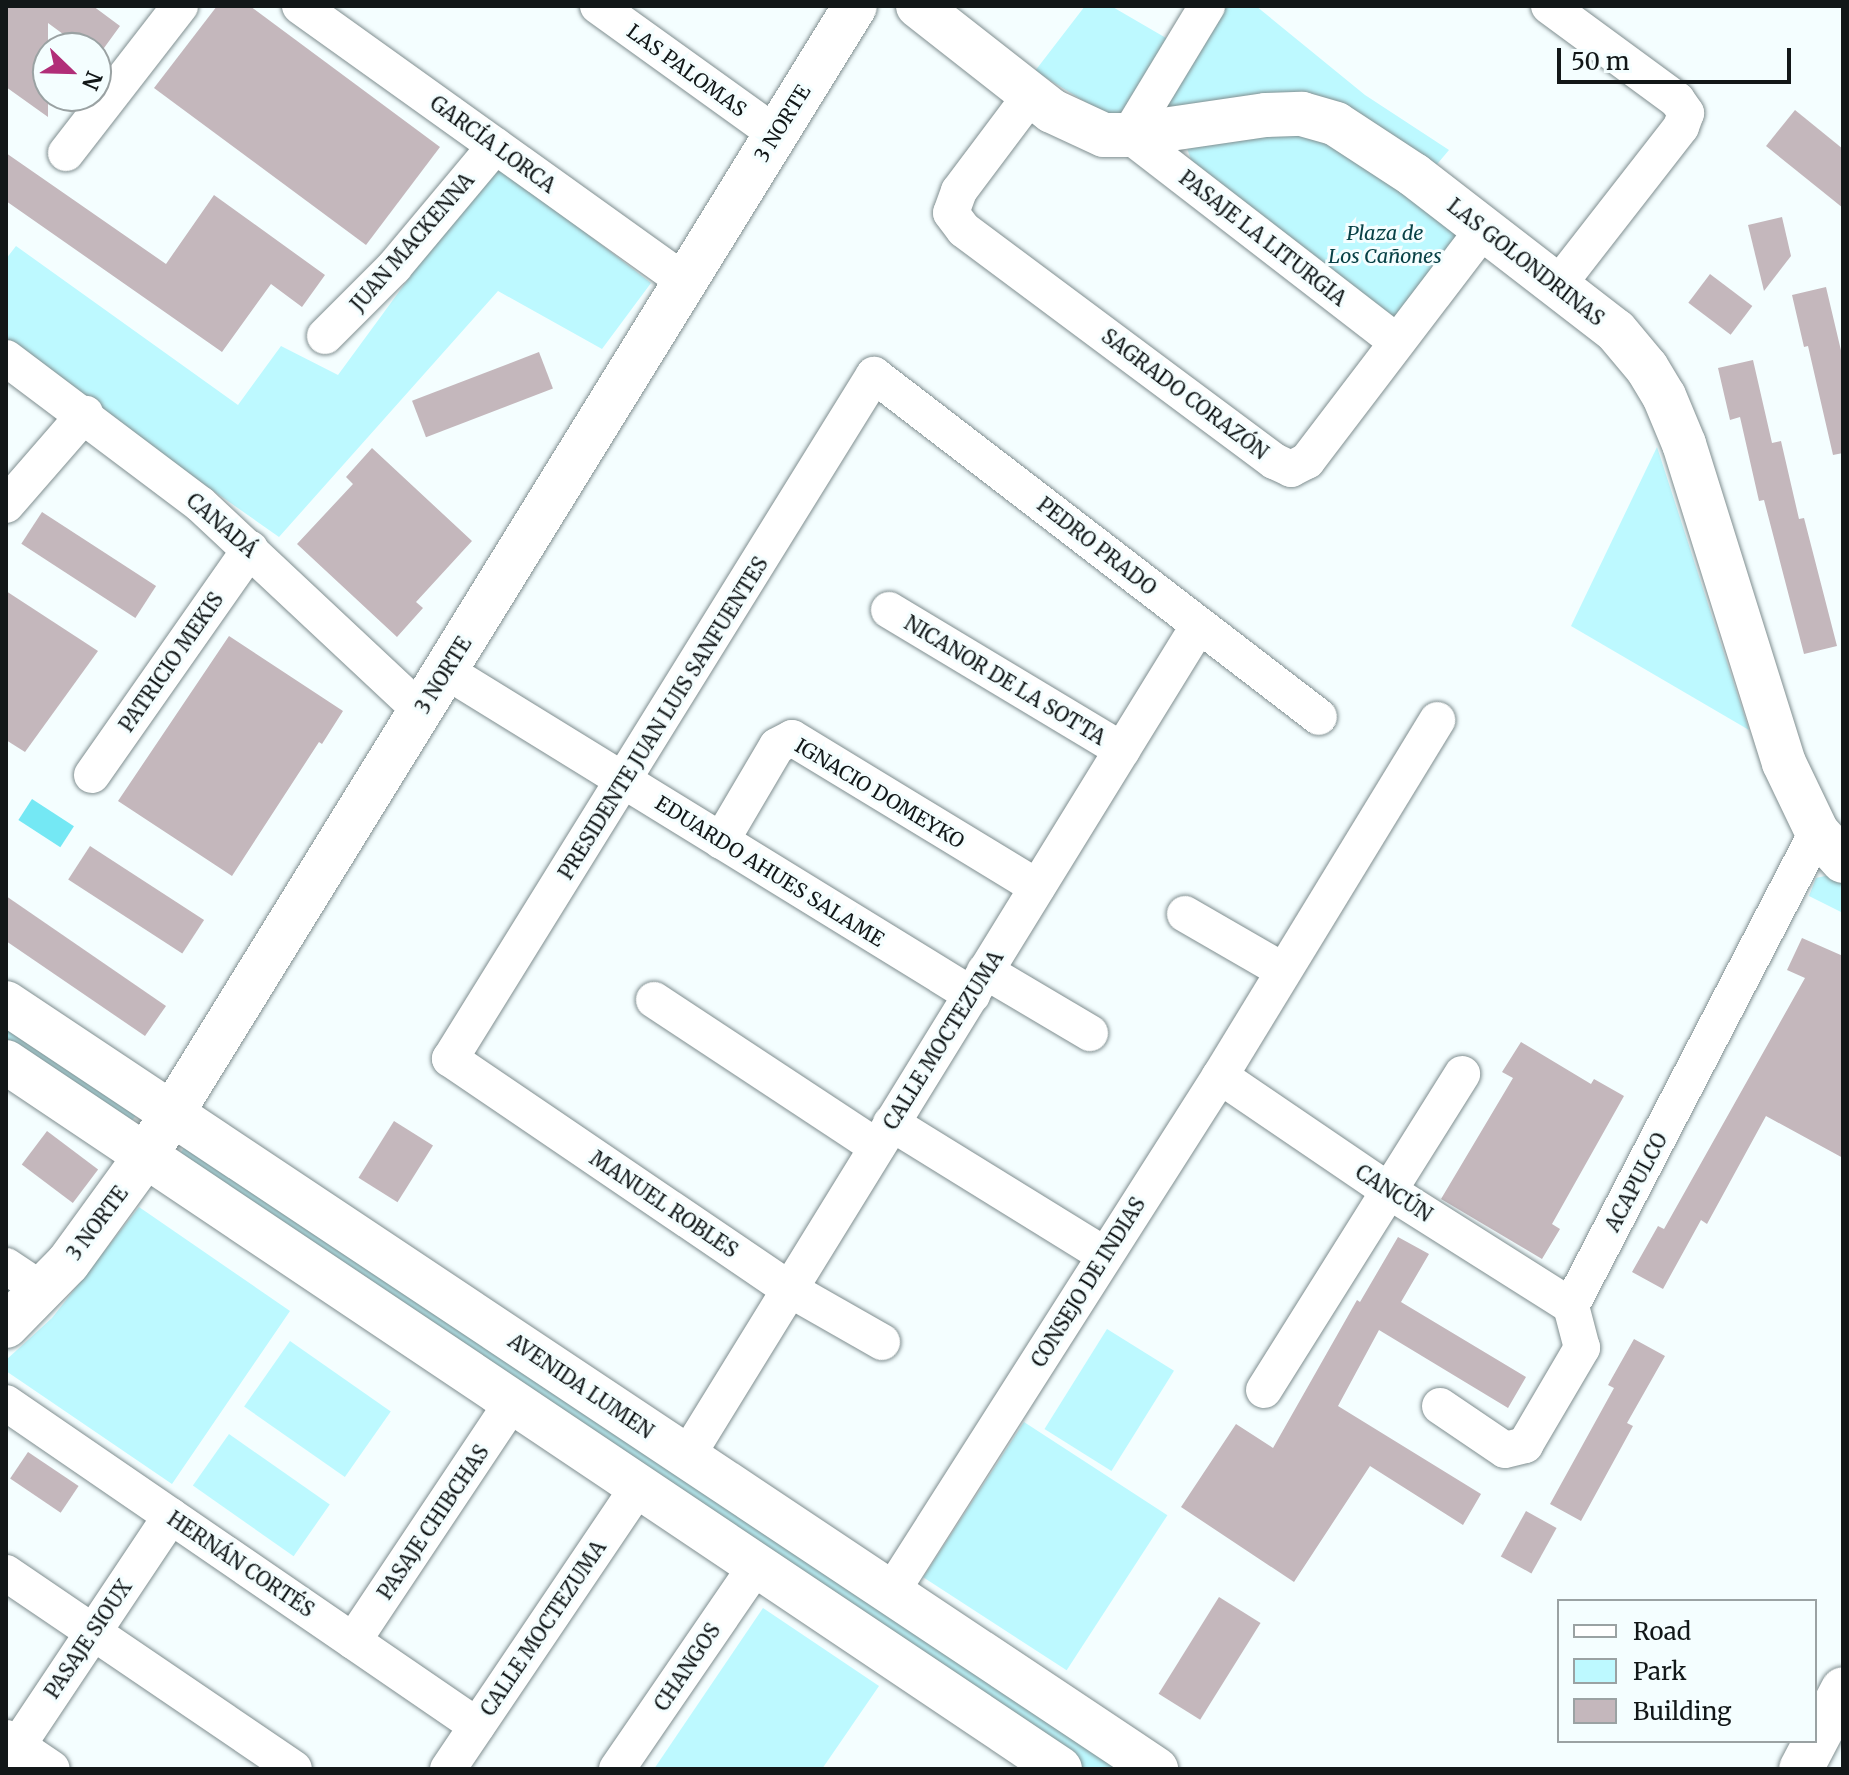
<!DOCTYPE html>
<meta charset="utf-8">
<style>
body{margin:0}
#map{position:relative;width:1849px;height:1775px;overflow:hidden;background:#f4feff;font-family:Merriweather,serif}
div>[style]{position:absolute}
.green>*{inset:0;background:#bdf9ff;transform-origin:0 0}
.water>*{inset:0;background:#74e8f4;transform-origin:0 0}
.building>*{inset:0;background:#c4b7bc;transform-origin:0 0}
.roads{filter:drop-shadow(0 0 2px #808e90) drop-shadow(0 0 2px #808e90)}
.minor>*{height:36px;margin:-18px;padding:0 18px;transform-origin:18px;border-radius:18px;background:#fff}
.tertiary>*{height:44px;margin:-22px;padding:0 22px;transform-origin:22px;border-radius:22px;background:#fff}
span{translate:-50% -50%;white-space:nowrap;text-align:center;line-height:1.15;-webkit-text-stroke:6px #f4feff;paint-order:stroke}
.street-label{font-size:20px;color:#121718}
.park-label{font-size:20px;color:#084146;font-style:italic}
.frame{position:absolute;inset:0;border:8px solid #121718;pointer-events:none}
.legend{position:absolute;left:1557px;top:1599px;width:260px;height:144px;box-sizing:border-box;background:#f4feff;border:2px solid #9aa2a3;margin:0;padding:10px 14px;list-style:none;font-size:24px;color:#121718}
.legend li{display:flex;align-items:center;gap:16px;height:40px}
.legend b{width:40px;border:2px solid #9aa2a3}
.north{position:absolute;left:32px;top:32px;width:80px;height:80px;box-sizing:border-box;background:#f4feff;border:2px solid #9aa2a3;border-radius:50%;rotate:113deg;font-size:22px;font-weight:700;line-height:32px;text-align:center;color:#121718}
.north::after{content:'';display:block;margin:auto;width:28px;height:36px;background:#b12e78;clip-path:polygon(50% 0,100% 100%,50% 72%,0 100%)}
.scale{position:absolute;left:1557px;top:48px;width:234px;height:36px;box-sizing:border-box;border:4px solid #121718;border-top:0;padding-left:10px;font-size:24px;line-height:28px;white-space:nowrap;color:#121718;-webkit-text-stroke:6px #f4feff;paint-order:stroke}
</style>
<div id="map">
<div class="green">
<div style="clip-path:polygon(1085px 6px,1111px 6px,1197px 56px,1226px 6px,1256px 6px,1365px 95px,1449px 150px,1433px 169px,1347px 112px,1118px 122px,1035px 71px)"></div>
<div style="clip-path:polygon(1290px 128px,1361px 152px,1460px 228px,1453px 254px,1394px 331px,1191px 160px,1184px 139px)"></div>
<div style="clip-path:polygon(494px 162px,651px 283px,602px 349px,498px 291px,279px 537px,6px 345px,6px 259px,16px 246px,238px 405px,281px 346px,338px 375px)"></div>
<div style="clip-path:polygon(1657px 447px,1749px 730px,1571px 626px)"></div>
<div style="clip-path:polygon(1843px 872px,1843px 913px,1809px 896px,1816px 878px)"></div>
<div style="left:6px;top:1023px;width:159px;height:26px;rotate:33deg"></div>
<div style="left:188px;top:1142px;width:1128px;height:23px;rotate:34deg"></div>
<div style="clip-path:polygon(139px 1207px,290px 1311px,172px 1484px,6px 1371px,6px 1360px,52px 1318px)"></div>
<div style="left:1107px;top:1329px;width:79px;height:118px;rotate:32deg"></div>
<div style="left:290px;top:1341px;width:123px;height:80px;rotate:35deg"></div>
<div style="left:1024px;top:1422px;width:171px;height:185px;rotate:33deg"></div>
<div style="left:229px;top:1434px;width:123px;height:63px;rotate:35deg"></div>
<div style="clip-path:polygon(763px 1608px,879px 1686px,822px 1769px,654px 1769px)"></div>
</div>
<div class="water">
<div style="left:32px;top:799px;width:50px;height:25px;rotate:33deg"></div>
</div>
<div class="building">
<div style="clip-path:polygon(6px 6px,93px 6px,120px 26px,96px 59px,96px 48px,82px 48px,48px 23px,48px 117px,6px 87px)"></div>
<div style="clip-path:polygon(217px 6px,250px 6px,440px 147px,366px 245px,154px 88px)"></div>
<div style="clip-path:polygon(1795px 110px,1843px 149px,1843px 208px,1766px 146px)"></div>
<div style="clip-path:polygon(6px 153px,166px 264px,214px 195px,325px 275px,302px 307px,271px 284px,222px 352px,6px 201px)"></div>
<div style="clip-path:polygon(1782px 217px,1791px 256px,1764px 291px,1748px 225px)"></div>
<div style="left:1710px;top:274px;width:53px;height:36px;rotate:37deg"></div>
<div style="clip-path:polygon(1826px 287px,1843px 359px,1843px 453px,1833px 455px,1808px 346px,1804px 347px,1792px 295px)"></div>
<div style="left:539px;top:352px;width:39px;height:136px;rotate:69deg"></div>
<div style="clip-path:polygon(1753px 360px,1772px 443px,1781px 441px,1799px 519px,1804px 518px,1837px 646px,1804px 654px,1764px 500px,1759px 501px,1740px 417px,1730px 420px,1718px 368px)"></div>
<div style="clip-path:polygon(372px 448px,472px 541px,416px 602px,423px 608px,397px 637px,297px 544px,353px 484px,346px 477px)"></div>
<div style="left:42px;top:512px;width:136px;height:38px;rotate:33deg"></div>
<div style="clip-path:polygon(6px 591px,98px 651px,25px 752px,6px 740px)"></div>
<div style="clip-path:polygon(229px 636px,343px 711px,322px 744px,319px 742px,232px 876px,118px 801px)"></div>
<div style="left:90px;top:846px;width:136px;height:40px;rotate:33deg"></div>
<div style="clip-path:polygon(6px 896px,166px 1006px,145px 1036px,6px 941px)"></div>
<div style="clip-path:polygon(1802px 938px,1843px 956px,1843px 1158px,1766px 1116px,1707px 1224px,1701px 1220px,1663px 1289px,1632px 1272px,1658px 1226px,1664px 1229px,1805px 978px,1787px 970px)"></div>
<div style="clip-path:polygon(1521px 1042px,1591px 1084px,1594px 1079px,1624px 1096px,1552px 1224px,1560px 1229px,1542px 1259px,1441px 1199px,1513px 1078px,1502px 1072px)"></div>
<div style="left:394px;top:1121px;width:46px;height:67px;rotate:32deg"></div>
<div style="left:47px;top:1131px;width:64px;height:42px;rotate:37deg"></div>
<div style="clip-path:polygon(1398px 1237px,1429px 1254px,1401px 1302px,1526px 1377px,1508px 1408px,1379px 1330px,1338px 1406px,1481px 1494px,1463px 1525px,1370px 1466px,1294px 1582px,1181px 1507px,1236px 1424px,1273px 1448px,1357px 1300px,1360px 1302px)"></div>
<div style="clip-path:polygon(1634px 1339px,1665px 1356px,1627px 1423px,1633px 1426px,1581px 1521px,1550px 1504px,1614px 1388px,1608px 1385px)"></div>
<div style="left:28px;top:1452px;width:61px;height:32px;rotate:34deg"></div>
<div style="left:1526px;top:1511px;width:35px;height:52px;rotate:29deg"></div>
<div style="left:1219px;top:1597px;width:49px;height:114px;rotate:32deg"></div>
</div>
<div class="roads">
<div class="minor">
<div style="left:300px;top:6px;width:474px;rotate:35.6deg"></div>
<div style="left:598px;top:6px;width:219px;rotate:35.7deg"></div>
<div style="left:1207px;top:6px;width:151px;rotate:121.2deg"></div>
<div style="left:1129px;top:135px;width:337px;rotate:37.7deg"></div>
<div style="left:1549px;top:6px;width:159px;rotate:36.3deg"></div>
<div style="left:1677px;top:100px;width:16px;rotate:55deg"></div>
<div style="left:1686px;top:113px;width:15px;rotate:110deg"></div>
<div style="left:1681px;top:127px;width:202px;rotate:127.9deg"></div>
<div style="left:1031px;top:95px;width:120px;rotate:126.9deg"></div>
<div style="left:959px;top:191px;width:23px;rotate:110deg"></div>
<div style="left:951px;top:213px;width:21px;rotate:53deg"></div>
<div style="left:964px;top:230px;width:387px;rotate:36.7deg"></div>
<div style="left:1274px;top:461px;width:19px;rotate:25deg"></div>
<div style="left:1291px;top:469px;width:18px;rotate:-27deg"></div>
<div style="left:1307px;top:461px;width:290px;rotate:-52.7deg"></div>
<div style="left:66px;top:153px;width:186px;rotate:-52.2deg"></div>
<div style="left:325px;top:336px;width:98px;rotate:-45deg"></div>
<div style="left:394px;top:267px;width:158px;rotate:-50.1deg"></div>
<div style="left:6px;top:358px;width:243px;rotate:37deg"></div>
<div style="left:200px;top:504px;width:303px;rotate:43.1deg"></div>
<div style="left:6px;top:505px;width:121px;rotate:-49deg"></div>
<div style="left:889px;top:610px;width:272px;rotate:31deg"></div>
<div style="left:446px;top:671px;width:618px;rotate:31.63deg"></div>
<div style="left:92px;top:775px;width:276px;rotate:-55deg"></div>
<div style="left:721px;top:841px;width:110px;rotate:-59.5deg"></div>
<div style="left:777px;top:746px;width:17px;rotate:-28deg"></div>
<div style="left:792px;top:738px;width:287px;rotate:31.3deg"></div>
<div style="left:1185px;top:914px;width:112px;rotate:30deg"></div>
<div style="left:985px;top:971px;width:122px;rotate:30.6deg"></div>
<div style="left:654px;top:1000px;width:267px;rotate:33.4deg"></div>
<div style="left:1220px;top:1076px;width:204px;rotate:34.2deg"></div>
<div style="left:1389px;top:1191px;width:215px;rotate:32.3deg"></div>
<div style="left:891px;top:1123px;width:251px;rotate:31.7deg"></div>
<div style="left:6px;top:1266px;width:43px;rotate:33.7deg"></div>
<div style="left:882px;top:1342px;width:107px;rotate:-150.3deg"></div>
<div style="left:789px;top:1289px;width:410px;rotate:-145.8deg"></div>
<div style="left:450px;top:1059px;width:805px;rotate:-58.21deg"></div>
<div style="left:874px;top:375px;width:561px;rotate:37.54deg"></div>
<div style="left:1264px;top:1390px;width:373px;rotate:-57.9deg"></div>
<div style="left:6px;top:1403px;width:571px;rotate:34.44deg"></div>
<div style="left:1440px;top:1406px;width:78px;rotate:34.1deg"></div>
<div style="left:1505px;top:1450px;width:21px;rotate:-14deg"></div>
<div style="left:1525px;top:1445px;width:113px;rotate:-59.6deg"></div>
<div style="left:1582px;top:1348px;width:43px;rotate:-104.7deg"></div>
<div style="left:1571px;top:1306px;width:534px;rotate:-62.57deg"></div>
<div style="left:687px;top:1456px;width:976px;rotate:-58.36deg"></div>
<div style="left:6px;top:1573px;width:348px;rotate:34.2deg"></div>
<div style="left:892px;top:1591px;width:611px;rotate:-57.51deg"></div>
<div style="left:1220px;top:1076px;width:417px;rotate:-58.6deg"></div>
<div style="left:353px;top:1641px;width:286px;rotate:-56.3deg"></div>
<div style="left:6px;top:1738px;width:55px;rotate:34deg"></div>
<div style="left:6px;top:1763px;width:297px;rotate:-56.3deg"></div>
<div style="left:448px;top:1769px;width:340px;rotate:-56deg"></div>
<div style="left:617px;top:1769px;width:246px;rotate:-55.6deg"></div>
</div>
<div class="tertiary">
<div style="left:918px;top:6px;width:170px;rotate:38.1deg"></div>
<div style="left:1052px;top:111px;width:57px;rotate:24.8deg"></div>
<div style="left:1104px;top:135px;width:25px"></div>
<div style="left:1129px;top:135px;width:138px;rotate:-8.3deg"></div>
<div style="left:1266px;top:115px;width:36px;rotate:-2deg"></div>
<div style="left:1302px;top:114px;width:35px;rotate:16deg"></div>
<div style="left:1336px;top:124px;width:93px;rotate:33.2deg"></div>
<div style="left:1414px;top:175px;width:255px;rotate:37.7deg"></div>
<div style="left:1616px;top:331px;width:48px;rotate:50deg"></div>
<div style="left:1647px;top:368px;width:33px;rotate:59deg"></div>
<div style="left:1664px;top:396px;width:52px;rotate:67.4deg"></div>
<div style="left:1684px;top:444px;width:334px;rotate:72.6deg"></div>
<div style="left:1784px;top:763px;width:76px;rotate:64.4deg"></div>
<div style="left:1817px;top:832px;width:39px;rotate:48deg"></div>
<div style="left:6px;top:1003px;width:1382px;rotate:33.67deg"></div>
<div style="left:6px;top:1062px;width:1269px;rotate:33.85deg"></div>
<div style="left:6px;top:1326px;width:88px;rotate:-45.5deg"></div>
<div style="left:68px;top:1263px;width:131px;rotate:-54deg"></div>
<div style="left:145px;top:1157px;width:1352px;rotate:-58.33deg"></div>
<div style="left:1801px;top:1769px;width:90px;rotate:-62.3deg"></div>
</div>
</div>
<div class="street-label">
<span style="left:687px;top:70px;rotate:36deg">LAS PALOMAS</span>
<span style="left:782px;top:123px;rotate:-58deg">3 NORTE</span>
<span style="left:493px;top:144px;rotate:36deg">GARCÍA LORCA</span>
<span style="left:1263px;top:238px;rotate:38deg">PASAJE LA LITURGIA</span>
<span style="left:412px;top:242px;rotate:-49deg">JUAN MACKENNA</span>
<span style="left:1526px;top:262px;rotate:38deg">LAS GOLONDRINAS</span>
<span style="left:1185px;top:394px;rotate:37deg">SAGRADO CORAZÓN</span>
<span style="left:222px;top:525px;rotate:41deg">CANADÁ</span>
<span style="left:1097px;top:546px;rotate:38deg">PEDRO PRADO</span>
<span style="left:171px;top:662px;rotate:-55deg">PATRICIO MEKIS</span>
<span style="left:443px;top:675px;rotate:-58deg">3 NORTE</span>
<span style="left:1005px;top:680px;rotate:31deg">NICANOR DE LA SOTTA</span>
<span style="left:663px;top:718px;rotate:-58deg">PRESIDENTE JUAN LUIS SANFUENTES</span>
<span style="left:880px;top:793px;rotate:31deg">IGNACIO DOMEYKO</span>
<span style="left:770px;top:871px;rotate:32deg">EDUARDO AHUES SALAME</span>
<span style="left:943px;top:1040px;rotate:-58deg">CALLE MOCTEZUMA</span>
<span style="left:1636px;top:1182px;rotate:-62deg">ACAPULCO</span>
<span style="left:1394px;top:1193px;rotate:33deg">CANCÚN</span>
<span style="left:664px;top:1204px;rotate:34deg">MANUEL ROBLES</span>
<span style="left:97px;top:1223px;rotate:-53deg">3 NORTE</span>
<span style="left:1088px;top:1282px;rotate:-58deg">CONSEJO DE INDIAS</span>
<span style="left:581px;top:1386px;rotate:34deg">AVENIDA LUMEN</span>
<span style="left:433px;top:1522px;rotate:-56deg">PASAJE CHIBCHAS</span>
<span style="left:241px;top:1564px;rotate:34deg">HERNÁN CORTÉS</span>
<span style="left:543px;top:1628px;rotate:-56deg">CALLE MOCTEZUMA</span>
<span style="left:88px;top:1639px;rotate:-56deg">PASAJE SIOUX</span>
<span style="left:687px;top:1667px;rotate:-56deg">CHANGOS</span>
</div>
<div class="park-label">
<span style="left:1385px;top:244px">Plaza de<br>Los Cañones</span>
</div>
<div class="frame"></div>
<ul class="legend">
<li><b style="height:10px;background:#fff"></b>Road</li>
<li><b style="height:22px;background:#bdf9ff"></b>Park</li>
<li><b style="height:22px;background:#c4b7bc"></b>Building</li>
</ul>
<div class="north">N</div>
<div class="scale">50 m</div>
</div>
